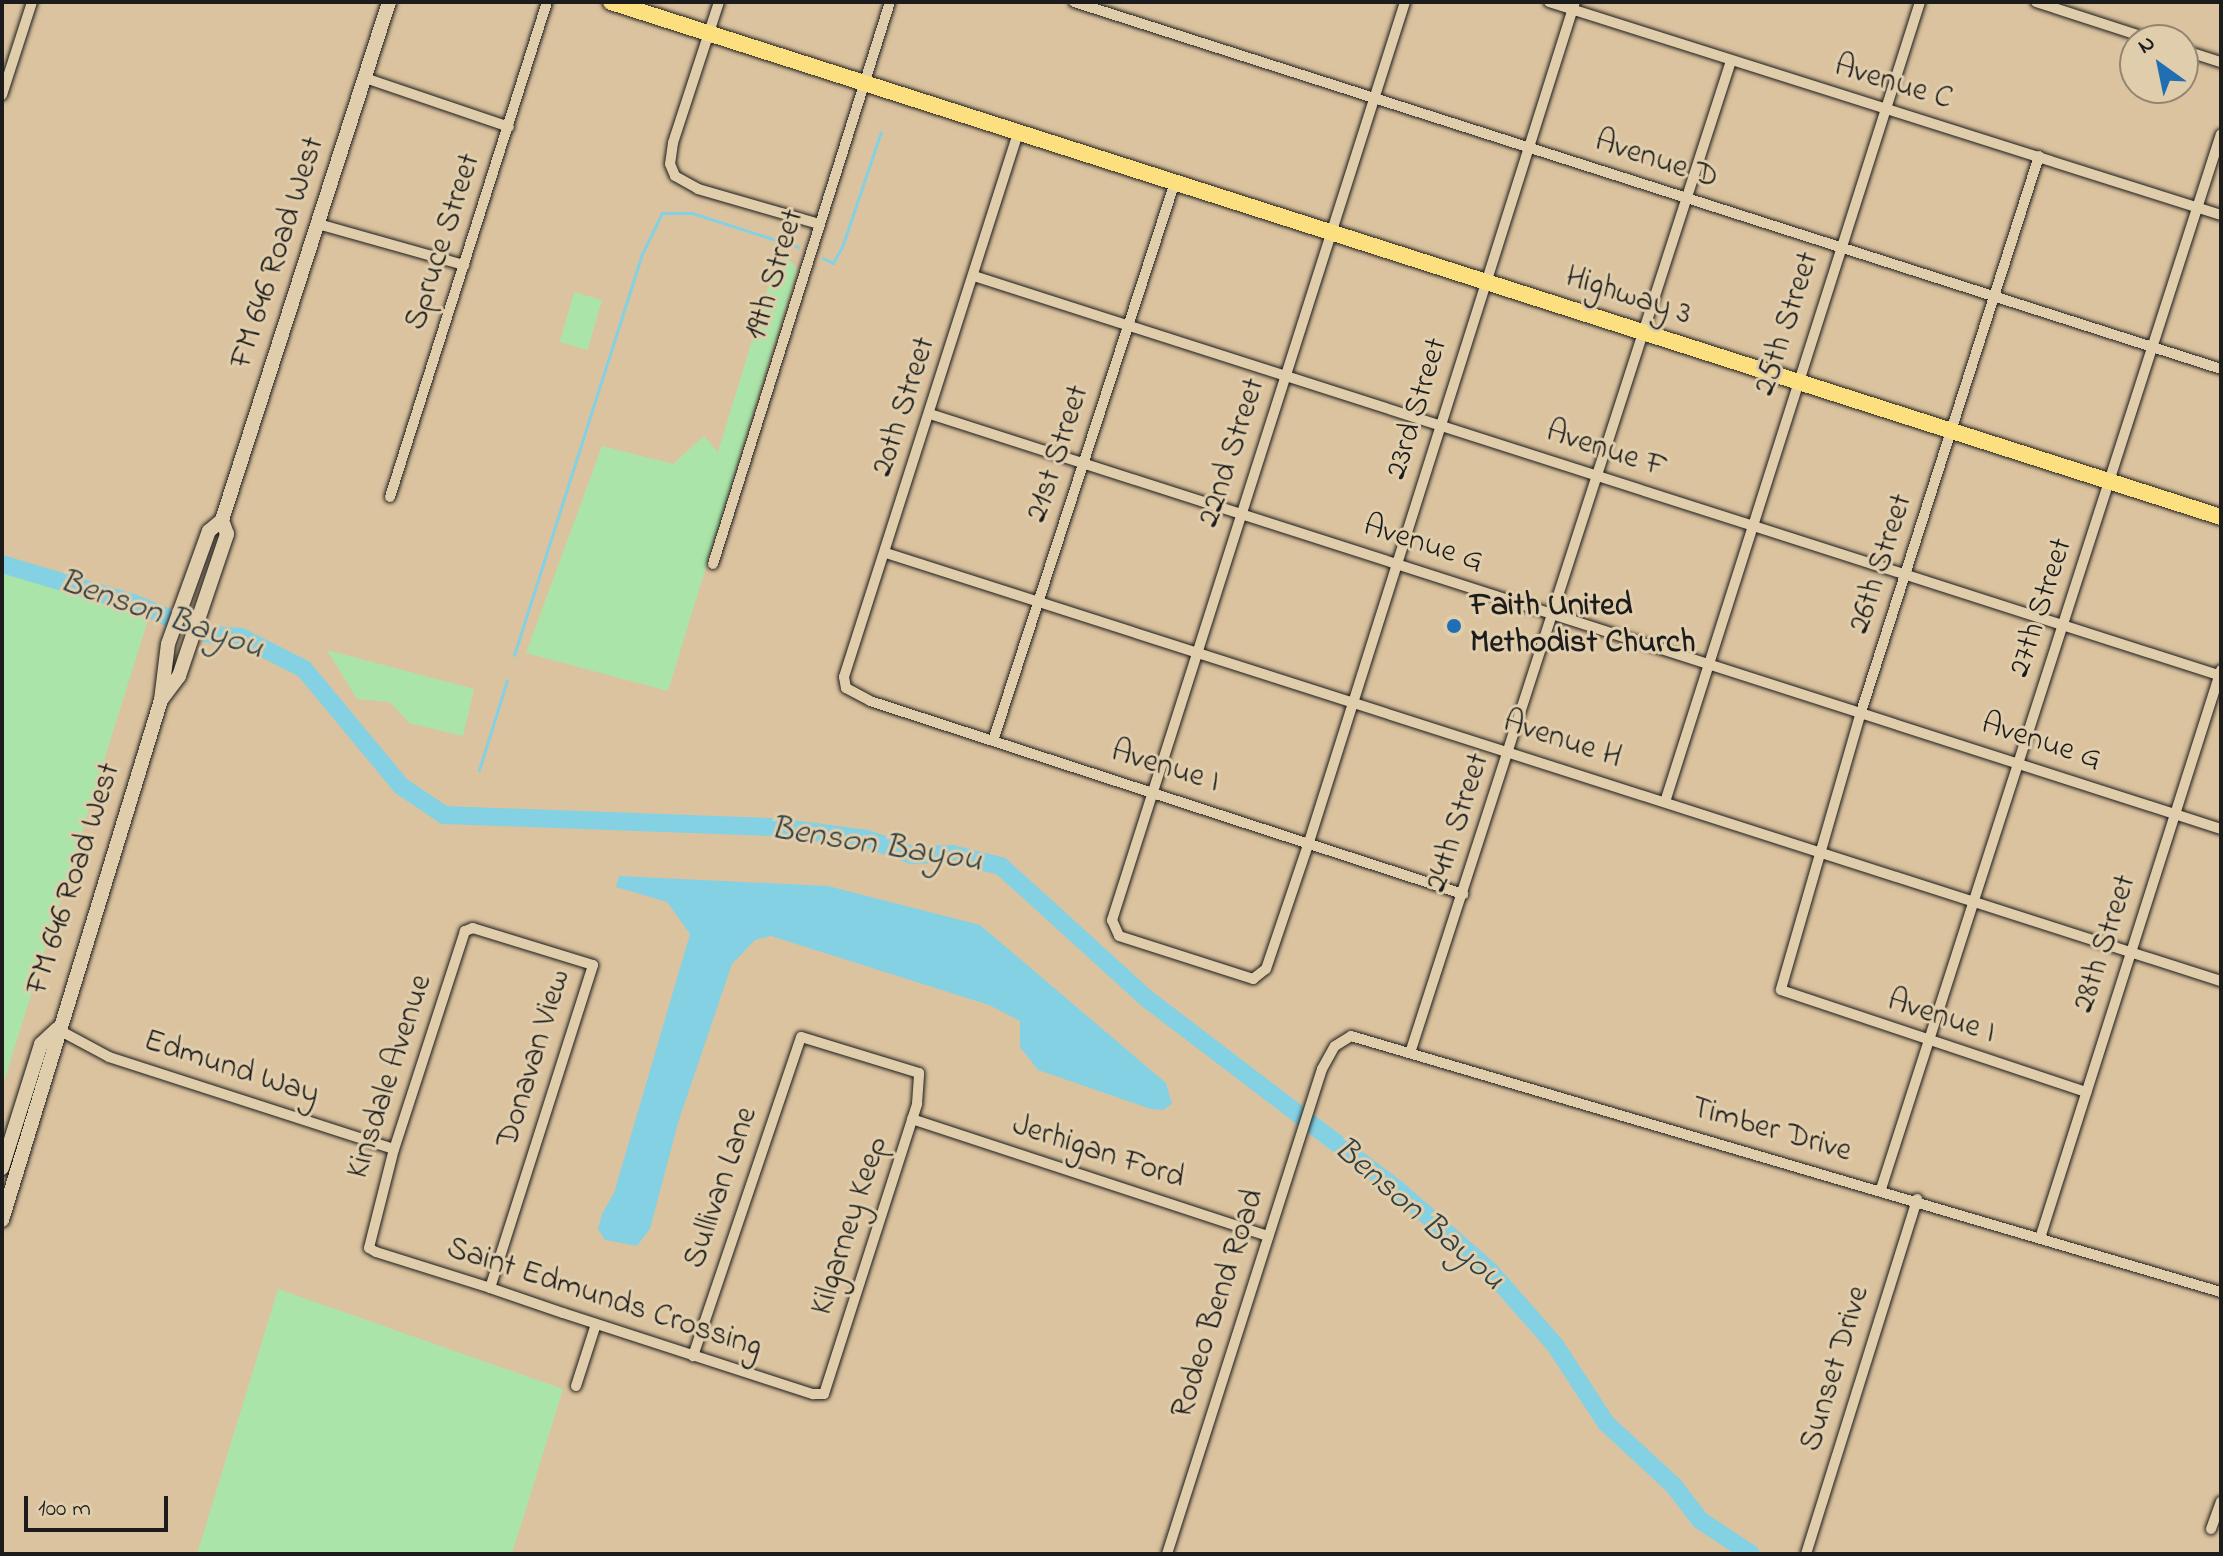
<!DOCTYPE html>
<style>
body{margin:0}
#map{position:relative;width:2223px;height:1556px;overflow:hidden;background:#dcc39f;font-family:"Indie Flower",sans-serif}
div>[style]{position:absolute}
.green>*{inset:0;background:#abe4a9;transform-origin:0 0}
.water>*{inset:0;background:#84d1e3}
.stream>*{height:3px;margin:-1.5px;padding:0 1.5px;transform-origin:1.5px;border-radius:1.5px;background:#84d1e3}
.river>*{height:18px;margin:-9px;padding:0 9px;transform-origin:9px;border-radius:9px;background:#84d1e3}
.roads{filter:drop-shadow(0 0 2px #1c1c1c) drop-shadow(0 0 2px #1c1c1c)}
.street>*{height:10px;margin:-5px;padding:0 5px;transform-origin:5px;border-radius:5px;background:#e0cdab}
.secondary>*{height:14px;margin:-7px;padding:0 7px;transform-origin:7px;border-radius:7px;background:#e0cdab}
.primary>*{height:16px;margin:-8px;padding:0 8px;transform-origin:8px;border-radius:8px;background:#fce080}
.dots>*{width:22px;height:22px;translate:-50% -50%;box-sizing:border-box;border:4px solid #e0cdab;border-radius:50%}
span{translate:-50% -50%;white-space:nowrap;text-align:center;line-height:1.15;-webkit-text-stroke:6px #e0cdab;paint-order:stroke}
.street-label{font-size:32px;color:#1c1c1c}
.poi-label{font-size:32px;color:#1c1c1c;font-weight:700}
.left{translate:0 -50%;text-align:left}
.water-label{font-size:34px;color:#314044;font-style:italic}
.frame{position:absolute;inset:0;border:4px solid #1c1c1c;pointer-events:none}
.north{position:absolute;left:2119px;top:24px;width:80px;height:80px;box-sizing:border-box;background:#e0cdab;border:2px solid #928672;border-radius:50%;rotate:327deg;font-size:22px;font-weight:700;line-height:32px;text-align:center;color:#1c1c1c}
.north::after{content:'';display:block;margin:auto;width:28px;height:36px;background:#1f6fb2;clip-path:polygon(50% 0,100% 100%,50% 72%,0 100%)}
.scale{position:absolute;left:24px;top:1496px;width:144px;height:36px;box-sizing:border-box;border:4px solid #1c1c1c;border-top:0;padding-left:10px;font-size:24px;line-height:28px;white-space:nowrap;color:#1c1c1c;-webkit-text-stroke:6px #e0cdab;paint-order:stroke}
</style>
<div id="map">
<div class="green">
<div style="clip-path:polygon(787px 255px,797px 270px,668px 691px,526px 653px,602px 446px,673px 464px,704px 436px,718px 452px,772px 275px)"></div>
<div style="left:574px;top:292px;width:29px;height:52px;rotate:16deg"></div>
<div style="clip-path:polygon(2px 566px,151px 610px,2px 1088px)"></div>
<div style="clip-path:polygon(327px 650px,474px 689px,463px 736px,409px 723px,390px 702px,357px 699px)"></div>
<div style="clip-path:polygon(278px 1289px,563px 1389px,512px 1554px,197px 1554px)"></div>
</div>
<div class="water">
<div style="clip-path:polygon(619px 876px,828px 886px,980px 925px,1166px 1083px,1172px 1104px,1163px 1110px,1151px 1109px,1038px 1070px,1020px 1047px,1020px 1021px,989px 1005px,771px 936px,755px 940px,732px 964px,678px 1123px,650px 1229px,637px 1246px,605px 1240px,598px 1229px,602px 1214px,614px 1193px,690px 934px,667px 902px,616px 887px)"></div>
</div>
<div class="stream">
<div style="left:823px;top:258px;width:11px;rotate:27deg"></div>
<div style="left:833px;top:263px;width:18px;rotate:-61deg"></div>
<div style="left:842px;top:247px;width:121px;rotate:-71.3deg"></div>
<div style="left:514px;top:655px;width:423px;rotate:-72.3deg"></div>
<div style="left:643px;top:252px;width:43px;rotate:-64deg"></div>
<div style="left:662px;top:213px;width:30px"></div>
<div style="left:692px;top:213px;width:111px;rotate:17.8deg"></div>
<div style="left:479px;top:770px;width:94px;rotate:-72.7deg"></div>
<div style="left:483px;top:813px;width:4px;rotate:76deg"></div>
</div>
<div class="river">
<div style="left:2px;top:564px;width:137px;rotate:16.6deg"></div>
<div style="left:133px;top:603px;width:85px;rotate:22.1deg"></div>
<div style="left:212px;top:635px;width:29px;rotate:4deg"></div>
<div style="left:241px;top:637px;width:71px;rotate:26.9deg"></div>
<div style="left:304px;top:669px;width:152px;rotate:50.3deg"></div>
<div style="left:401px;top:786px;width:52px;rotate:34deg"></div>
<div style="left:444px;top:815px;width:333px;rotate:2.1deg"></div>
<div style="left:777px;top:827px;width:91px;rotate:7.6deg"></div>
<div style="left:867px;top:839px;width:48px;rotate:19.6deg"></div>
<div style="left:912px;top:855px;width:40px;rotate:-1.4deg"></div>
<div style="left:952px;top:854px;width:50px;rotate:13.8deg"></div>
<div style="left:1001px;top:866px;width:196px;rotate:42.3deg"></div>
<div style="left:1146px;top:998px;width:315px;rotate:37.3deg"></div>
<div style="left:1397px;top:1189px;width:124px;rotate:41.4deg"></div>
<div style="left:1490px;top:1271px;width:98px;rotate:48.7deg"></div>
<div style="left:1555px;top:1345px;width:93px;rotate:56.8deg"></div>
<div style="left:1606px;top:1423px;width:93px;rotate:42.8deg"></div>
<div style="left:1674px;top:1486px;width:43px;rotate:52.6deg"></div>
<div style="left:1700px;top:1520px;width:61px;rotate:33.7deg"></div>
</div>
<div class="roads">
<div class="street">
<div style="left:719px;top:2px;width:148px;rotate:108.1deg"></div>
<div style="left:673px;top:143px;width:21px;rotate:98deg"></div>
<div style="left:670px;top:164px;width:13px;rotate:67deg"></div>
<div style="left:675px;top:176px;width:26px;rotate:29deg"></div>
<div style="left:698px;top:189px;width:126px;rotate:16.1deg"></div>
<div style="left:1074px;top:2px;width:1204px;rotate:17.74deg"></div>
<div style="left:1405px;top:2px;width:964px;rotate:107.7deg"></div>
<div style="left:1112px;top:920px;width:17px;rotate:66deg"></div>
<div style="left:1119px;top:936px;width:141px;rotate:17.8deg"></div>
<div style="left:1253px;top:979px;width:16px;rotate:-38deg"></div>
<div style="left:1266px;top:969px;width:134px;rotate:-71.3deg"></div>
<div style="left:1309px;top:842px;width:881px;rotate:-72.43deg"></div>
<div style="left:1549px;top:2px;width:705px;rotate:17.59deg"></div>
<div style="left:2036px;top:2px;width:123px;rotate:18deg"></div>
<div style="left:2183px;top:50px;width:40px;rotate:18deg"></div>
<div style="left:365px;top:78px;width:152px;rotate:18.8deg"></div>
<div style="left:2px;top:95px;width:98px;rotate:-72.1deg"></div>
<div style="left:1018px;top:133px;width:571px;rotate:107.74deg"></div>
<div style="left:844px;top:677px;width:11px;rotate:80deg"></div>
<div style="left:846px;top:688px;width:27px;rotate:28deg"></div>
<div style="left:870px;top:701px;width:624px;rotate:18.03deg"></div>
<div style="left:2039px;top:156px;width:584px;rotate:107.75deg"></div>
<div style="left:1861px;top:712px;width:289px;rotate:106.1deg"></div>
<div style="left:1781px;top:990px;width:322px;rotate:18.5deg"></div>
<div style="left:318px;top:224px;width:152px;rotate:15.7deg"></div>
<div style="left:974px;top:276px;width:1310px;rotate:17.78deg"></div>
<div style="left:930px;top:414px;width:1356px;rotate:17.82deg"></div>
<div style="left:390px;top:497px;width:519px;rotate:-72.4deg"></div>
<div style="left:886px;top:553px;width:1402px;rotate:17.78deg"></div>
<div style="left:713px;top:564px;width:589px;rotate:-72.52deg"></div>
<div style="left:993px;top:741px;width:588px;rotate:-71.97deg"></div>
<div style="left:1665px;top:802px;width:840px;rotate:-72.32deg"></div>
<div style="left:57px;top:1029px;width:59px;rotate:28.3deg"></div>
<div style="left:109px;top:1057px;width:299px;rotate:17.9deg"></div>
<div style="left:1410px;top:1053px;width:1043px;rotate:-72.07deg"></div>
<div style="left:912px;top:1119px;width:375px;rotate:18.2deg"></div>
<div style="left:1881px;top:1189px;width:1108px;rotate:-72.14deg"></div>
<div style="left:2041px;top:1235px;width:593px;rotate:-72.33deg"></div>
<div style="left:490px;top:1288px;width:339px;rotate:-72.3deg"></div>
<div style="left:593px;top:965px;width:126px;rotate:-162.9deg"></div>
<div style="left:473px;top:928px;width:9px;rotate:159deg"></div>
<div style="left:465px;top:931px;width:229px;rotate:108deg"></div>
<div style="left:394px;top:1149px;width:102px;rotate:104.2deg"></div>
<div style="left:369px;top:1248px;width:8px;rotate:30deg"></div>
<div style="left:376px;top:1252px;width:120px;rotate:17.5deg"></div>
<div style="left:490px;top:1288px;width:77px;rotate:18.9deg"></div>
<div style="left:563px;top:1313px;width:263px;rotate:18deg"></div>
<div style="left:813px;top:1394px;width:11px"></div>
<div style="left:824px;top:1394px;width:305px;rotate:-72.2deg"></div>
<div style="left:917px;top:1104px;width:31px;rotate:-86deg"></div>
<div style="left:919px;top:1073px;width:123px;rotate:-163deg"></div>
<div style="left:801px;top:1037px;width:337px;rotate:108.7deg"></div>
<div style="left:576px;top:1386px;width:65px;rotate:-72.1deg"></div>
<div style="left:2211px;top:1529px;width:29px;rotate:-70deg"></div>
<div style="left:1167px;top:1554px;width:509px;rotate:-72.28deg"></div>
<div style="left:1322px;top:1069px;width:26px;rotate:-61deg"></div>
<div style="left:1335px;top:1046px;width:19px;rotate:-32deg"></div>
<div style="left:1351px;top:1036px;width:907px;rotate:16.4deg"></div>
<div style="left:1806px;top:1554px;width:372px;rotate:-72.6deg"></div>
</div>
<div class="secondary">
<div style="left:161px;top:700px;width:56px;rotate:-82.9deg"></div>
<div style="left:168px;top:644px;width:120px;rotate:-70.1deg"></div>
<div style="left:209px;top:531px;width:17px;rotate:-40deg"></div>
<div style="left:222px;top:520px;width:544px;rotate:-72.13deg"></div>
<div style="left:2px;top:1168px;width:130px;rotate:-72.5deg"></div>
<div style="left:41px;top:1044px;width:22px;rotate:-43deg"></div>
<div style="left:2px;top:1220px;width:544px;rotate:-73deg"></div>
<div style="left:161px;top:700px;width:30px;rotate:-53deg"></div>
<div style="left:179px;top:676px;width:150px;rotate:-71.3deg"></div>
<div style="left:227px;top:534px;width:15px;rotate:-110deg"></div>
</div>
<div class="primary">
<div style="left:611px;top:2px;width:1690px;rotate:17.74deg"></div>
</div>
</div>
<div class="dots">
<div style="left:1454px;top:626px;background:#1f6fb2"></div>
</div>
<div class="street-label">
<span style="left:1893px;top:84px;rotate:17deg">Avenue C</span>
<span style="left:1656px;top:161px;rotate:18deg">Avenue D</span>
<span style="left:444px;top:242px;rotate:-72deg">Spruce Street</span>
<span style="left:279px;top:253px;rotate:-72deg">FM 646 Road West</span>
<span style="left:776px;top:275px;rotate:-73deg">19th Street</span>
<span style="left:1628px;top:297px;rotate:18deg">Highway 3</span>
<span style="left:1788px;top:324px;rotate:-72deg">25th Street</span>
<span style="left:905px;top:407px;rotate:-72deg">20th Street</span>
<span style="left:1418px;top:409px;rotate:-73deg">23rd Street</span>
<span style="left:1606px;top:451px;rotate:18deg">Avenue F</span>
<span style="left:1233px;top:453px;rotate:-72deg">22nd Street</span>
<span style="left:1059px;top:454px;rotate:-72deg">21st Street</span>
<span style="left:1423px;top:545px;rotate:18deg">Avenue G</span>
<span style="left:1882px;top:564px;rotate:-72deg">26th Street</span>
<span style="left:2042px;top:608px;rotate:-72deg">27th Street</span>
<span style="left:1562px;top:741px;rotate:18deg">Avenue H</span>
<span style="left:2041px;top:743px;rotate:18deg">Avenue G</span>
<span style="left:1165px;top:768px;rotate:17deg">Avenue I</span>
<span style="left:1459px;top:823px;rotate:-72deg">24th Street</span>
<span style="left:75px;top:879px;rotate:-72deg">FM 646 Road West</span>
<span style="left:2106px;top:944px;rotate:-72deg">28th Street</span>
<span style="left:1941px;top:1018px;rotate:18deg">Avenue I</span>
<span style="left:535px;top:1059px;rotate:-73deg">Donavan View</span>
<span style="left:231px;top:1069px;rotate:18deg">Edmund Way</span>
<span style="left:391px;top:1077px;rotate:-72deg">Kinsdale Avenue</span>
<span style="left:1771px;top:1131px;rotate:16deg">Timber Drive</span>
<span style="left:1098px;top:1153px;rotate:18deg">Jerhigan Ford</span>
<span style="left:722px;top:1188px;rotate:-71deg">Sullivan Lane</span>
<span style="left:851px;top:1226px;rotate:-72deg">Kilgarney Keep</span>
<span style="left:604px;top:1299px;rotate:18deg">Saint Edmunds Crossing</span>
<span style="left:1219px;top:1304px;rotate:-72deg">Rodeo Bend Road</span>
<span style="left:1836px;top:1369px;rotate:-73deg">Sunset Drive</span>
</div>
<div class="poi-label">
<span class="left" style="left:1470px;top:626px">Faith United<br>Methodist Church</span>
</div>
<div class="water-label">
<span style="left:161px;top:616px;rotate:19deg">Benson Bayou</span>
<span style="left:876px;top:846px;rotate:9deg">Benson Bayou</span>
<span style="left:1418px;top:1215px;rotate:41deg">Benson Bayou</span>
</div>
<div class="frame"></div>
<div class="north">N</div>
<div class="scale">100 m</div>
</div>
